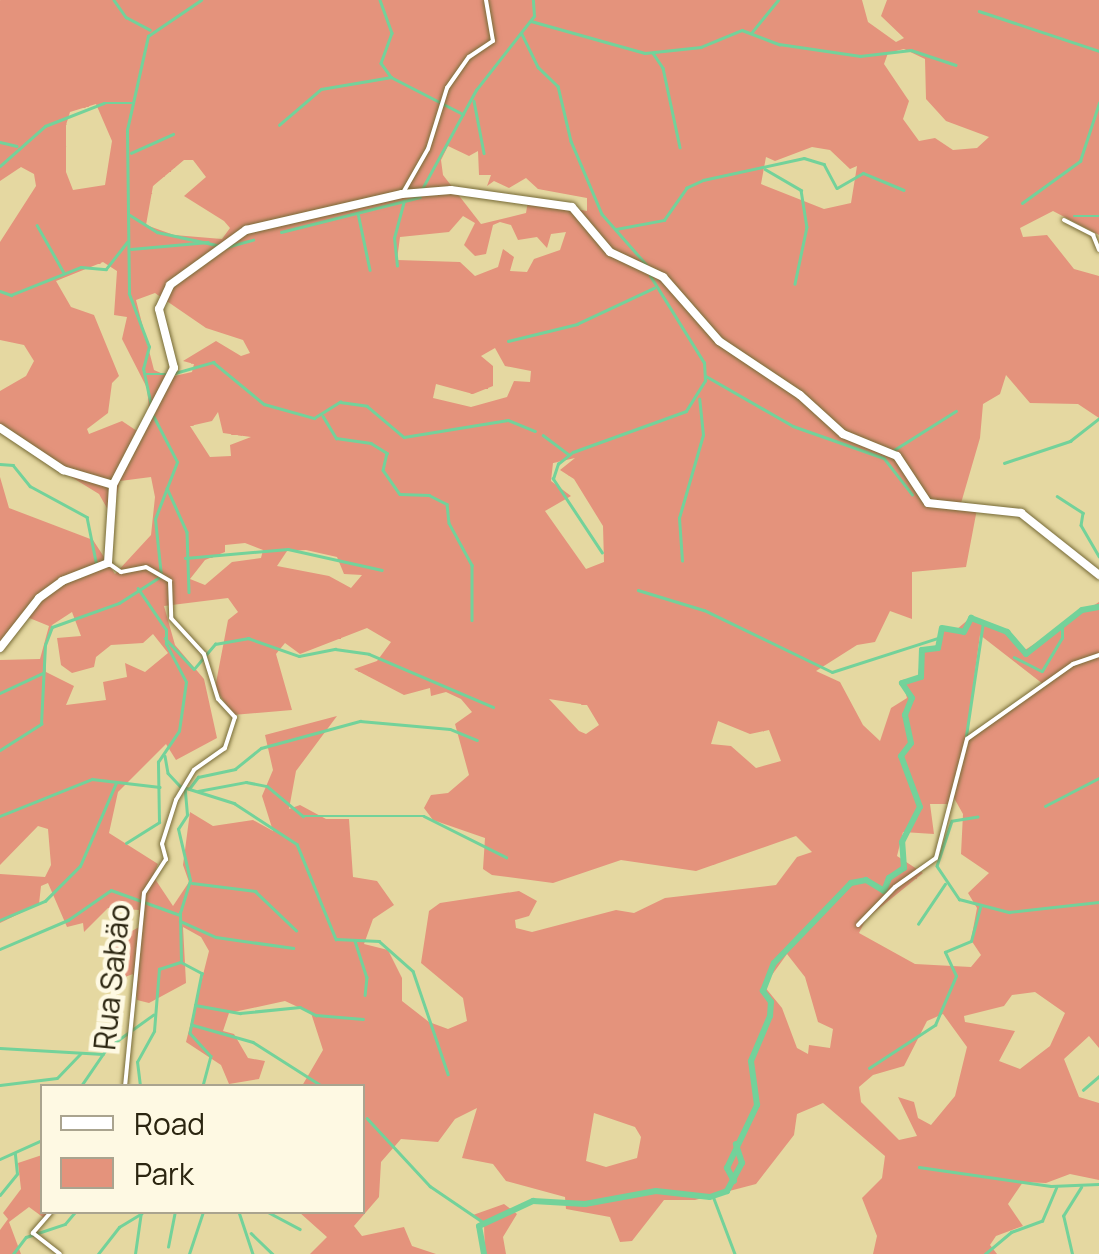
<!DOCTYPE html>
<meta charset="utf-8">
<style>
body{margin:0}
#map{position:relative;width:1099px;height:1254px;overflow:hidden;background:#e5d8a1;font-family:Manrope,sans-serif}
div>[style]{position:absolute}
.green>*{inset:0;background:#e4937c}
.stream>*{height:2.5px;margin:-1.25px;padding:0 1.25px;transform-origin:1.25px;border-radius:1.25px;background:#73d29a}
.river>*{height:6px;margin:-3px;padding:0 3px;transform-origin:3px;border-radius:3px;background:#73d29a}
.roads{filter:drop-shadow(0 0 2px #766a36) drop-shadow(0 0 2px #766a36)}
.street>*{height:4px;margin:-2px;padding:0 2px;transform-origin:2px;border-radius:2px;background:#fff}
.secondary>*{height:8px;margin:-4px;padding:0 4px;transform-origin:4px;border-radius:4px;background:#fff}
span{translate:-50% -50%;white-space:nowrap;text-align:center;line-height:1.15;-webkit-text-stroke:9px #fef9e3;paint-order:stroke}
.street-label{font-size:30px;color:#2b2510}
.legend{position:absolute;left:40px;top:1084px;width:325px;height:130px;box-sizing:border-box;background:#fef9e3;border:2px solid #aaa48f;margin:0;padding:12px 18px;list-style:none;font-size:30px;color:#2b2510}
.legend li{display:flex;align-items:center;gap:20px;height:50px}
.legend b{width:50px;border:2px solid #aaa48f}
</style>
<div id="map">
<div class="green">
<div style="clip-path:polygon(evenodd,0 0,862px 0,868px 22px,896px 42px,904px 38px,881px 16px,887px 0,1099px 0,1099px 235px,1053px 211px,1020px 228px,1023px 237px,1047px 235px,1074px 269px,1099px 276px,1099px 418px,1078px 404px,1030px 403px,1006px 375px,1000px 394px,983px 404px,980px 438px,959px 510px,977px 509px,966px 567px,912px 572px,912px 619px,890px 611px,875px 642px,857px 645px,816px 671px,840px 682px,863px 725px,880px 741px,891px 708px,907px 698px,902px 680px,918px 677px,921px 648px,938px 647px,941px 628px,956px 630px,970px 618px,1015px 638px,1025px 650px,1099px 602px,1099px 1048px,1089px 1036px,1064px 1059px,1079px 1097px,1099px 1103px,1099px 1180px,1070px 1174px,1046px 1183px,1023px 1182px,1008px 1204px,1023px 1226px,996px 1236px,990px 1245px,997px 1254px,873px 1254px,877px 1236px,862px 1198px,882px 1178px,885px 1156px,823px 1103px,797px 1114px,794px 1135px,756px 1184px,695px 1200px,664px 1200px,632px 1241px,620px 1242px,610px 1217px,566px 1209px,565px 1197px,506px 1181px,493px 1164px,462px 1158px,477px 1108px,455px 1119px,438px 1142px,401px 1139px,381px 1162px,379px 1197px,354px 1226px,362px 1236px,404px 1227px,412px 1246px,436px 1254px,310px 1254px,327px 1237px,299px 1212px,362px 1212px,362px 1086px,302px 1086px,323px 1050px,311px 1013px,285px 1001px,229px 1013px,223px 1031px,234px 1034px,248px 1058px,265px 1061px,259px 1079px,229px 1084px,221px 1065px,186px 1042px,209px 951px,201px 937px,183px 927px,186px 983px,149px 1003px,137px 1000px,133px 974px,125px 977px,100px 949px,139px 927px,139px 910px,108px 908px,84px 932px,83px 923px,67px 927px,48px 883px,41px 886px,39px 904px,0 923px,0 874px,45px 877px,51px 865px,48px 829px,38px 826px,0 865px,0 660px,40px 659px,49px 626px,22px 615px,0 644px,0 477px,9px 508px,93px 540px,115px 574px,151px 535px,155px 497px,151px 477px,120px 481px,112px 517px,99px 494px,0 433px,0 391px,26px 376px,34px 361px,24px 345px,0 340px,0 242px,36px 186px,34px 174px,21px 167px,0 181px,0 0,904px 49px,925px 59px,926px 99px,946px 121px,989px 137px,977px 148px,953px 150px,935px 138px,919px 141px,903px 119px,909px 101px,884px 64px,888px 53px,904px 49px,0 0,96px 104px,112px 141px,105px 185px,73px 190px,66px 172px,66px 125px,70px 112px,96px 104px,0 0,448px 146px,469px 156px,478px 151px,479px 175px,491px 175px,487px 186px,494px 181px,509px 188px,526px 178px,538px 189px,587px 198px,587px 211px,528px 201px,526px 213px,481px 224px,443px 175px,441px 160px,448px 146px,0 0,812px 147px,830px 150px,850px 169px,857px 166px,851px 203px,824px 209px,761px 184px,766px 157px,775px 161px,812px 147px,0 0,184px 160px,193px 160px,206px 177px,184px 196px,224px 221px,230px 228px,222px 239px,174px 235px,146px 225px,153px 186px,184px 160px,0 0,463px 216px,475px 223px,464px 245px,475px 256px,486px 254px,493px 225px,500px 222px,511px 225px,518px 240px,537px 237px,547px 248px,551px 234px,566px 232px,560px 250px,534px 259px,527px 272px,510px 271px,514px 257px,503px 249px,498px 267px,475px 276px,460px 262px,397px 260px,400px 237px,449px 232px,463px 216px,0 0,103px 262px,117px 271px,114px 315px,127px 317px,122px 339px,147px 388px,149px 408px,137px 431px,122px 421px,89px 434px,87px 429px,108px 413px,112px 383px,119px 376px,94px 315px,71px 307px,56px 281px,103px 262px,0 0,155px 293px,206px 328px,243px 340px,250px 353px,241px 356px,216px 341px,183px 361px,194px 364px,192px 372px,170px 377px,154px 370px,136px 300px,155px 293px,0 0,495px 348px,505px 366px,531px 371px,530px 382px,514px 381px,507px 397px,471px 407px,433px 398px,436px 384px,473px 394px,493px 386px,493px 366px,481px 356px,495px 348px,0 0,218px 412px,223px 433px,251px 437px,230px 445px,231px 456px,210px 457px,190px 426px,212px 421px,218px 412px,0 0,575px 458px,560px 470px,574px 479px,603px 526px,604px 562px,586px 569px,545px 511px,571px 496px,551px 481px,553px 463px,575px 458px,0 0,245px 543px,263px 550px,261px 558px,232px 562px,205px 585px,190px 579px,205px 560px,225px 552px,225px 545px,245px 543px,0 0,306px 550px,337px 557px,344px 574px,362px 575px,351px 588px,329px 576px,277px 566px,287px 551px,306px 550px,0 0,228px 598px,238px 612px,228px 620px,215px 688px,233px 715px,292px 710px,276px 654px,285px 643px,300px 654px,367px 628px,391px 642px,377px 661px,354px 669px,404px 695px,430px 688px,431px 696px,446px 692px,461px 699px,472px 712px,455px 724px,469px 775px,448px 793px,431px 795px,424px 808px,433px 820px,485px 838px,483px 869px,492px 875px,553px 883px,621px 860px,696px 871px,796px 836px,812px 852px,797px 857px,776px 885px,665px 898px,634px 913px,616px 910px,532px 932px,516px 928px,515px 920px,529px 916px,537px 901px,519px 891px,440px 903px,429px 911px,421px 963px,463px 998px,467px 1021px,448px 1029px,429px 1022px,402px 1001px,402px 978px,388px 950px,364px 944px,373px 919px,394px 905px,377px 881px,353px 877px,349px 819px,326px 819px,300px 805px,289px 809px,296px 771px,337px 716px,265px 735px,273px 770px,262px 796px,273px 831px,253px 820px,213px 826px,190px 812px,183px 865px,189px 882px,173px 906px,153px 876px,158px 864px,109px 833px,118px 792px,166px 744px,176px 760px,217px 738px,204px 679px,175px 645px,164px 606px,228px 598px,0 0,72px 612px,81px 636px,57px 638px,61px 665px,72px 673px,94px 667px,96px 657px,111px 645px,143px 643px,153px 634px,168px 653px,145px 672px,125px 663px,127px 677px,103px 682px,106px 700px,66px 705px,74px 686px,46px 672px,45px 644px,52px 625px,72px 612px,0 0,980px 635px,1043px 684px,966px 739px,980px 635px,0 0,549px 699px,587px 705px,599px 725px,586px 734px,579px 731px,549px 699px,0 0,718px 721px,750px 734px,769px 730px,781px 761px,756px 768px,731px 746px,711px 744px,718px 721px,0 0,954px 798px,963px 814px,961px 854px,989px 873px,968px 893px,977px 908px,971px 940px,981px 955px,971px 967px,915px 964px,859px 933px,866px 919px,923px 873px,897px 856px,903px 832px,934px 834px,930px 804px,952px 804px,954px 798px,0 0,787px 954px,805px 977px,818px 1022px,833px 1029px,830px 1048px,809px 1045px,808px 1054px,797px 1048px,782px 1008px,764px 986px,787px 954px,0 0,1035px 992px,1065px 1013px,1050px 1046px,1020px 1069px,999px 1061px,1015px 1031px,965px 1022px,964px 1016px,1004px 1006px,1012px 995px,1035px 992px,0 0,943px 1014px,967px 1047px,955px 1096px,931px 1125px,918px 1118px,914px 1102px,898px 1097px,917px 1136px,899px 1140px,861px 1102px,859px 1087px,873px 1075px,904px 1066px,927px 1021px,943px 1014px,0 0,594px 1113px,635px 1127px,641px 1137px,637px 1158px,606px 1167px,586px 1161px,594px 1113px)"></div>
<div style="clip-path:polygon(42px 1155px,42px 1212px,51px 1212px,44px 1218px,29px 1207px,9px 1222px,21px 1254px,0 1254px,0 1230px,8px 1219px,3px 1213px,21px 1189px,18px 1163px)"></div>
<div style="clip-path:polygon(504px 1204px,517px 1214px,503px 1237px,506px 1254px,485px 1254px,484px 1225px,473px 1215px)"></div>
</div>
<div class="stream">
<div style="left:114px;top:0;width:21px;rotate:55deg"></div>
<div style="left:126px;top:17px;width:27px;rotate:28deg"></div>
<div style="left:380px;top:0;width:35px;rotate:70deg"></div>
<div style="left:392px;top:33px;width:32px;rotate:110deg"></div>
<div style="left:381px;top:63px;width:17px;rotate:54deg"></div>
<div style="left:391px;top:77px;width:81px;rotate:27.2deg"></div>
<div style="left:979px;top:11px;width:126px;rotate:18.4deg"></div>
<div style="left:531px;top:21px;width:118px;rotate:15.7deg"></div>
<div style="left:645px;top:53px;width:56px;rotate:-6.1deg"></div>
<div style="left:701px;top:47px;width:44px;rotate:-22.5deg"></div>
<div style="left:742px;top:30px;width:40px;rotate:21deg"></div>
<div style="left:779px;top:44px;width:82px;rotate:8.4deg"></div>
<div style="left:860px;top:56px;width:51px;rotate:-6.7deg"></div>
<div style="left:911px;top:50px;width:47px;rotate:18.4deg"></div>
<div style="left:752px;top:32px;width:41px;rotate:-50.9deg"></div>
<div style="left:522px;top:34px;width:37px;rotate:64deg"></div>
<div style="left:538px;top:67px;width:28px;rotate:44deg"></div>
<div style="left:558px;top:86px;width:57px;rotate:76.7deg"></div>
<div style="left:571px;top:141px;width:79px;rotate:67deg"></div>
<div style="left:602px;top:214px;width:67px;rotate:48.7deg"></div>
<div style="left:653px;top:53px;width:18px;rotate:56deg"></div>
<div style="left:663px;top:68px;width:81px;rotate:77.9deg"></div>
<div style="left:474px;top:101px;width:53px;rotate:79.1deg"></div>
<div style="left:279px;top:125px;width:55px;rotate:-40.6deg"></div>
<div style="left:321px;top:89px;width:71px;rotate:-9.7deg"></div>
<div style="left:0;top:142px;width:17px;rotate:13deg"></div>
<div style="left:131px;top:153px;width:46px;rotate:-24.3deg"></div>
<div style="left:0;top:166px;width:60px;rotate:-41.6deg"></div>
<div style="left:45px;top:126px;width:63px;rotate:-21.3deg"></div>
<div style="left:104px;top:103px;width:29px"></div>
<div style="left:765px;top:169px;width:42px;rotate:30.3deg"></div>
<div style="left:801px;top:190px;width:37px;rotate:81deg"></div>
<div style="left:807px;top:227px;width:58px;rotate:101.9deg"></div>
<div style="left:422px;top:189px;width:113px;rotate:-61.4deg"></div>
<div style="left:476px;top:90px;width:94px;rotate:-51.9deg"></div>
<div style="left:534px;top:16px;width:16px;rotate:-94deg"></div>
<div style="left:1022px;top:203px;width:72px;rotate:-35.9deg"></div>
<div style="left:1080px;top:161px;width:61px;rotate:-71.9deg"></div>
<div style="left:358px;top:213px;width:58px;rotate:78.1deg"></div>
<div style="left:130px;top:215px;width:32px;rotate:32deg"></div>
<div style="left:157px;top:232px;width:71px;rotate:12.3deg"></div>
<div style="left:226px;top:247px;width:28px;rotate:-15deg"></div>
<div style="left:1074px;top:216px;width:25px"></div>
<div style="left:37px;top:225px;width:53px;rotate:60.5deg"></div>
<div style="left:616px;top:229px;width:49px;rotate:-10.6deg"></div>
<div style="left:664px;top:220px;width:39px;rotate:-55deg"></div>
<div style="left:686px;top:188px;width:19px;rotate:-25deg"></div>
<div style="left:703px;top:180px;width:103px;rotate:-12.3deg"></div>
<div style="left:804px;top:158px;width:21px;rotate:17deg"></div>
<div style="left:824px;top:164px;width:27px;rotate:62deg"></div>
<div style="left:837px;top:188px;width:30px;rotate:-30deg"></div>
<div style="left:863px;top:173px;width:44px;rotate:22.5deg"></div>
<div style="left:281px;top:232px;width:143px;rotate:-14.1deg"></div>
<div style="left:131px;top:249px;width:77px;rotate:-5.2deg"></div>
<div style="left:397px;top:266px;width:28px;rotate:-96deg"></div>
<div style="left:394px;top:238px;width:38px;rotate:-75deg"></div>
<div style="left:0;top:291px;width:12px;rotate:20deg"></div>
<div style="left:11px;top:295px;width:75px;rotate:-21.8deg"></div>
<div style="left:81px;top:267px;width:25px;rotate:5deg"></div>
<div style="left:106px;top:269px;width:34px;rotate:-52deg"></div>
<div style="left:508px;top:341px;width:71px;rotate:-13.8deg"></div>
<div style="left:577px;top:324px;width:85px;rotate:-25.1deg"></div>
<div style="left:175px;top:373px;width:40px;rotate:-16deg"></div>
<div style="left:213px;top:362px;width:66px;rotate:39.5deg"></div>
<div style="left:264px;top:404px;width:52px;rotate:15.6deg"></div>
<div style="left:314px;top:418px;width:31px;rotate:-32deg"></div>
<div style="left:340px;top:402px;width:27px;rotate:8deg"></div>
<div style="left:367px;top:406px;width:48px;rotate:40deg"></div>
<div style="left:404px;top:437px;width:105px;rotate:-9.3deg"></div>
<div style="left:508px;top:420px;width:29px;rotate:22deg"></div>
<div style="left:145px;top:374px;width:22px"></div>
<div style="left:706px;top:376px;width:100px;rotate:29.9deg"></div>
<div style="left:793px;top:426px;width:96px;rotate:19.4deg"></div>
<div style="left:884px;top:458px;width:46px;rotate:52.1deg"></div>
<div style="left:151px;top:406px;width:38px;rotate:-102deg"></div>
<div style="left:143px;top:369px;width:23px;rotate:-75deg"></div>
<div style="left:149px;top:347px;width:57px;rotate:-110.7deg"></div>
<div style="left:129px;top:294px;width:164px;rotate:-90.7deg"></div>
<div style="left:127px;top:130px;width:96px;rotate:-77.4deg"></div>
<div style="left:148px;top:36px;width:64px;rotate:-34.2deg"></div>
<div style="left:323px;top:416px;width:26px;rotate:59deg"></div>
<div style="left:336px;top:438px;width:35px;rotate:8deg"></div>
<div style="left:371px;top:443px;width:19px;rotate:32deg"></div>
<div style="left:387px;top:453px;width:17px;rotate:103deg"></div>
<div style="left:383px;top:470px;width:29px;rotate:55deg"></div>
<div style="left:400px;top:494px;width:29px;rotate:2deg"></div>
<div style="left:429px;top:495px;width:20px;rotate:27deg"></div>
<div style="left:447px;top:504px;width:19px;rotate:84deg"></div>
<div style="left:449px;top:523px;width:48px;rotate:61.3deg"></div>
<div style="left:472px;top:565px;width:55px;rotate:90deg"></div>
<div style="left:543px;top:435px;width:31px;rotate:37deg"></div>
<div style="left:894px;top:450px;width:73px;rotate:-32.2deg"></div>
<div style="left:1004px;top:463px;width:70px;rotate:-18.4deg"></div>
<div style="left:1070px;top:441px;width:37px;rotate:-38deg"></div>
<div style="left:0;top:464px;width:13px;rotate:4deg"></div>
<div style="left:13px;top:465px;width:27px;rotate:51deg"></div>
<div style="left:30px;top:486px;width:65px;rotate:28.5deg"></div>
<div style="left:87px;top:517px;width:50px;rotate:78.5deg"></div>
<div style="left:167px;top:488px;width:48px;rotate:65.6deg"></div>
<div style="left:187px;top:532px;width:60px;rotate:88.1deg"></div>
<div style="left:1057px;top:496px;width:31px;rotate:33deg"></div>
<div style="left:1083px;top:513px;width:12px;rotate:99deg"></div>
<div style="left:1081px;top:525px;width:36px;rotate:60deg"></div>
<div style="left:602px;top:553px;width:89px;rotate:-123.5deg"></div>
<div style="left:553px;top:479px;width:16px;rotate:-72deg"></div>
<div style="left:558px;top:464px;width:19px;rotate:-39deg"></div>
<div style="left:573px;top:452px;width:120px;rotate:-19.9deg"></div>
<div style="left:686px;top:411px;width:36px;rotate:-58deg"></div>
<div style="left:705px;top:381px;width:18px;rotate:-93deg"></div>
<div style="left:704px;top:363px;width:102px;rotate:-121.8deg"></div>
<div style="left:185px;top:558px;width:103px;rotate:-5deg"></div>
<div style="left:288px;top:549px;width:96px;rotate:12.6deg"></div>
<div style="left:682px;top:561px;width:43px;rotate:-94deg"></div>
<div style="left:679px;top:518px;width:86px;rotate:-73.9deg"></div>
<div style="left:703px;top:435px;width:36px;rotate:-96deg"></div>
<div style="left:638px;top:590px;width:69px;rotate:16.9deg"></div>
<div style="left:704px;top:610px;width:142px;rotate:25.8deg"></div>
<div style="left:832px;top:672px;width:111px;rotate:-17.8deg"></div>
<div style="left:165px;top:638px;width:42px;rotate:46.9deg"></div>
<div style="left:194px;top:669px;width:33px;rotate:-50deg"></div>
<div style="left:215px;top:644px;width:34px;rotate:-10deg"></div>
<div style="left:248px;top:638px;width:54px;rotate:19.4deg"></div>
<div style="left:299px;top:656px;width:37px;rotate:-11deg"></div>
<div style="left:335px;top:649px;width:34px;rotate:8deg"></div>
<div style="left:369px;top:654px;width:135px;rotate:23.1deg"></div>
<div style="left:1014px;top:657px;width:31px;rotate:27deg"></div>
<div style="left:1042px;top:671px;width:39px;rotate:-59deg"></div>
<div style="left:1062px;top:638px;width:13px;rotate:-90deg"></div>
<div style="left:0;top:693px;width:47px;rotate:-24.9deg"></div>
<div style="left:966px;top:736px;width:115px;rotate:-81.5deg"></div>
<div style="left:0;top:750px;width:49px;rotate:-32.4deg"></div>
<div style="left:41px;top:724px;width:79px;rotate:-87.1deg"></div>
<div style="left:45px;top:645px;width:19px;rotate:-69deg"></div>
<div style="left:52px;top:627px;width:71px;rotate:-19.7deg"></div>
<div style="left:119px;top:603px;width:50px;rotate:-32.7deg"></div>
<div style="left:161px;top:576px;width:57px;rotate:-96deg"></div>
<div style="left:155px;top:519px;width:61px;rotate:-68.9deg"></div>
<div style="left:177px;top:462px;width:54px;rotate:-117.5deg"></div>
<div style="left:165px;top:756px;width:17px;rotate:80deg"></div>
<div style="left:168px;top:773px;width:18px;rotate:47deg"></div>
<div style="left:180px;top:786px;width:57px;rotate:17.5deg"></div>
<div style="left:234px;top:803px;width:75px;rotate:33.1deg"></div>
<div style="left:297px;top:844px;width:103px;rotate:67.7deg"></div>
<div style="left:336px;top:939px;width:43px;rotate:2.7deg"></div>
<div style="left:379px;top:941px;width:45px;rotate:41.4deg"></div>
<div style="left:413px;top:971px;width:109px;rotate:71.2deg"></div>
<div style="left:189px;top:789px;width:15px;rotate:-53deg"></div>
<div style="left:198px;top:777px;width:38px;rotate:-12deg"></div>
<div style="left:235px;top:769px;width:33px;rotate:-39deg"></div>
<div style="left:261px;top:748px;width:103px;rotate:-15.3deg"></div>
<div style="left:360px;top:721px;width:90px;rotate:5.1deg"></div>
<div style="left:450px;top:729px;width:29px;rotate:22deg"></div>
<div style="left:198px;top:791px;width:49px;rotate:-10.6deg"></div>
<div style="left:246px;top:782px;width:21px;rotate:11deg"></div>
<div style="left:267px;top:786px;width:47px;rotate:39.8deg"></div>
<div style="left:303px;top:816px;width:121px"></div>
<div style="left:424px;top:816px;width:92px;rotate:26.6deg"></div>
<div style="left:1045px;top:806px;width:61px;rotate:-27.4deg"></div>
<div style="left:0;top:816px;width:99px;rotate:-21.9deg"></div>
<div style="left:92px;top:779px;width:68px;rotate:6.7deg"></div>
<div style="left:978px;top:817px;width:26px;rotate:171deg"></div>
<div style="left:952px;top:821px;width:47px;rotate:108.4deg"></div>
<div style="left:937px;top:866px;width:40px;rotate:56deg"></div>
<div style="left:959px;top:899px;width:52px;rotate:14.6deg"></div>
<div style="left:1009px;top:912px;width:91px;rotate:-6.3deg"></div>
<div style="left:126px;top:843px;width:39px;rotate:-32deg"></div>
<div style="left:159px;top:822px;width:60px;rotate:-91deg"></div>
<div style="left:158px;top:762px;width:37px;rotate:-56deg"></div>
<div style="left:179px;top:731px;width:49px;rotate:-81.9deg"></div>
<div style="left:186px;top:682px;width:43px;rotate:-117.8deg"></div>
<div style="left:166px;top:644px;width:14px;rotate:-90deg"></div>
<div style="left:166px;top:630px;width:50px;rotate:-124.3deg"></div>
<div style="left:192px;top:883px;width:64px;rotate:7.2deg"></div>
<div style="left:255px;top:891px;width:57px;rotate:43.6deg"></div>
<div style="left:0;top:920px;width:49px;rotate:-22.9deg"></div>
<div style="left:45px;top:901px;width:49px;rotate:-45deg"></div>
<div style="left:80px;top:866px;width:90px;rotate:-66.6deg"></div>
<div style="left:180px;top:921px;width:39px;rotate:24deg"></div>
<div style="left:216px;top:937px;width:78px;rotate:8.1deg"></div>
<div style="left:918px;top:924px;width:48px;rotate:-56deg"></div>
<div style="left:355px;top:941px;width:38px;rotate:72deg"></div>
<div style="left:367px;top:977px;width:18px;rotate:96deg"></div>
<div style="left:0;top:949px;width:74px;rotate:-23.1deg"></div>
<div style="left:68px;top:920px;width:52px;rotate:-34.9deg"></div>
<div style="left:111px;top:890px;width:73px;rotate:19.9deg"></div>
<div style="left:181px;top:962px;width:49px;rotate:-91.2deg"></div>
<div style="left:180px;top:913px;width:34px;rotate:-73deg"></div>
<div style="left:190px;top:880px;width:52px;rotate:-103.2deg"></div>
<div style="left:178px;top:829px;width:17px;rotate:-57deg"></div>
<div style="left:187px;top:815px;width:25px;rotate:-95deg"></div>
<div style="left:181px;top:962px;width:24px;rotate:28deg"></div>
<div style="left:202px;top:973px;width:61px;rotate:101.3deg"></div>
<div style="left:190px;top:1033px;width:31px;rotate:48deg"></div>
<div style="left:211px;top:1056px;width:31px;rotate:105deg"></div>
<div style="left:195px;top:1005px;width:46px;rotate:10.1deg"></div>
<div style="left:240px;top:1013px;width:60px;rotate:-5.7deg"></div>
<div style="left:300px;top:1007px;width:18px;rotate:27deg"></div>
<div style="left:316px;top:1015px;width:47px;rotate:4.9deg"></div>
<div style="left:193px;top:1025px;width:62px;rotate:15.8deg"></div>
<div style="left:253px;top:1042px;width:82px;rotate:32.5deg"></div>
<div style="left:0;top:1048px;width:103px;rotate:3.3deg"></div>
<div style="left:869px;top:1068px;width:79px;rotate:-33.1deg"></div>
<div style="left:935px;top:1025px;width:53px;rotate:-66.8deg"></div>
<div style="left:956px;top:976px;width:26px;rotate:-115deg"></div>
<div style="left:945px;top:952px;width:28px;rotate:-23deg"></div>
<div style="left:971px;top:941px;width:35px;rotate:-75deg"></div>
<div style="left:0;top:1085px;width:57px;rotate:-7deg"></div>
<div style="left:57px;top:1078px;width:33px;rotate:-46deg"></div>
<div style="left:81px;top:1086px;width:46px;rotate:-55.6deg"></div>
<div style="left:107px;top:1048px;width:57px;rotate:-35.7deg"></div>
<div style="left:140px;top:1086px;width:24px;rotate:-97deg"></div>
<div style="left:137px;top:1062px;width:35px;rotate:-61deg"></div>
<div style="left:154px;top:1031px;width:62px;rotate:-85.4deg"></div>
<div style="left:159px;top:969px;width:22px;rotate:-18deg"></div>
<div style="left:1083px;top:1090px;width:21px;rotate:-41deg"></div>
<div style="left:367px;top:1118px;width:93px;rotate:47.2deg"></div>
<div style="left:430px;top:1186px;width:64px;rotate:34.2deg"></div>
<div style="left:0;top:1159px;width:46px;rotate:-24.3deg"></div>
<div style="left:919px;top:1167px;width:133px;rotate:8.2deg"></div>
<div style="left:1051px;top:1186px;width:48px;rotate:-2.4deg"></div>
<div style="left:0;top:1195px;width:27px;rotate:-51deg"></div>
<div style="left:17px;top:1174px;width:20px;rotate:-96deg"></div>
<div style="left:713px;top:1196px;width:62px;rotate:69.2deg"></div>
<div style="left:239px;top:1212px;width:44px;rotate:71.6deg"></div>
<div style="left:268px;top:1212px;width:36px;rotate:28deg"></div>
<div style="left:251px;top:1233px;width:30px;rotate:44deg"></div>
<div style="left:168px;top:1247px;width:36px;rotate:-79deg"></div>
<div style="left:13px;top:1254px;width:21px;rotate:-53deg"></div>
<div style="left:26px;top:1237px;width:41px;rotate:-18.4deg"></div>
<div style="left:65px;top:1224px;width:16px;rotate:-50deg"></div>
<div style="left:98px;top:1254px;width:34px;rotate:-52deg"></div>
<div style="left:119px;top:1227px;width:26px;rotate:-31deg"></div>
<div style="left:135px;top:1254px;width:42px;rotate:-81.9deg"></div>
<div style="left:189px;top:1254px;width:44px;rotate:-71.6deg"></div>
<div style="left:985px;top:1254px;width:34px;rotate:-40deg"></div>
<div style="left:1011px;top:1232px;width:33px;rotate:-20deg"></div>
<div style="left:1042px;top:1221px;width:36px;rotate:-67deg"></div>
<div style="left:1072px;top:1254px;width:39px;rotate:-103deg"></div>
<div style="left:1063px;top:1216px;width:34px;rotate:-58deg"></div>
</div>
<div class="river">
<div style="left:734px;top:1181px;width:15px;rotate:-118deg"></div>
<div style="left:727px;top:1168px;width:70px;rotate:-64.5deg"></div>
<div style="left:757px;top:1105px;width:44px;rotate:-97.8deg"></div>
<div style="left:751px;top:1061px;width:49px;rotate:-67.1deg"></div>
<div style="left:770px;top:1016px;width:14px;rotate:-86deg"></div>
<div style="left:771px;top:1002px;width:14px;rotate:-126deg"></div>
<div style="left:763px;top:991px;width:30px;rotate:-69deg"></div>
<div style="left:774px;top:963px;width:111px;rotate:-46.1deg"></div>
<div style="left:851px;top:883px;width:15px;rotate:-11deg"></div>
<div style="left:866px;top:880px;width:21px;rotate:31deg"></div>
<div style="left:884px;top:891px;width:14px;rotate:-69deg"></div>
<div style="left:889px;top:878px;width:18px;rotate:-34deg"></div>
<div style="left:904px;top:868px;width:26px;rotate:-94deg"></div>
<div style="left:902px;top:842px;width:39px;rotate:-63deg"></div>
<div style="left:920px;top:807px;width:54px;rotate:-110.4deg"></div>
<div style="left:901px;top:756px;width:16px;rotate:-52deg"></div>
<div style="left:911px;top:743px;width:29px;rotate:-102deg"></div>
<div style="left:905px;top:715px;width:18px;rotate:-68deg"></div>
<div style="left:912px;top:698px;width:18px;rotate:-124deg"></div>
<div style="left:902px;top:683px;width:20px;rotate:-18deg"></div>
<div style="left:921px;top:677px;width:27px;rotate:-88deg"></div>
<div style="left:922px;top:650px;width:16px;rotate:-7deg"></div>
<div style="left:938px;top:648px;width:20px;rotate:-79deg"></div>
<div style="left:942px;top:628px;width:22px;rotate:10deg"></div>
<div style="left:964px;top:632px;width:16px;rotate:-63deg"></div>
<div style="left:971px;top:618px;width:39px;rotate:21deg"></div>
<div style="left:1007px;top:632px;width:29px;rotate:49deg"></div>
<div style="left:1026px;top:654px;width:71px;rotate:-38.2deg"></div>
<div style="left:1082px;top:610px;width:17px;rotate:-10deg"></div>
<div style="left:484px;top:1254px;width:28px;rotate:-100deg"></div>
<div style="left:479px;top:1226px;width:60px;rotate:-24.8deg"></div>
<div style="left:533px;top:1201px;width:52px;rotate:3.3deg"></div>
<div style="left:585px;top:1204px;width:72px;rotate:-10.4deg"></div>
<div style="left:656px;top:1191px;width:54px;rotate:6.3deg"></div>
<div style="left:710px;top:1197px;width:18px;rotate:-19deg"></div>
<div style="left:727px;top:1191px;width:32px;rotate:-62deg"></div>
<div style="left:742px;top:1163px;width:20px;rotate:-108deg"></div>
</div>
<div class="roads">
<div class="street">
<div style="left:404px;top:191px;width:48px;rotate:-60.3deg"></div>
<div style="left:428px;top:149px;width:64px;rotate:-72.7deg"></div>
<div style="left:447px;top:88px;width:38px;rotate:-55deg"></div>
<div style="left:469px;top:57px;width:29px;rotate:-34deg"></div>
<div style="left:493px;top:41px;width:42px;rotate:-99.7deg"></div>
<div style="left:1064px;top:220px;width:33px;rotate:27deg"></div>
<div style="left:1093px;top:235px;width:16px;rotate:68deg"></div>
<div style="left:108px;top:563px;width:16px;rotate:35deg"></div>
<div style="left:121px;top:572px;width:25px;rotate:-11deg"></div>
<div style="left:146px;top:567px;width:28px;rotate:30deg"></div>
<div style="left:170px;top:581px;width:37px;rotate:88deg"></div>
<div style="left:171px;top:618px;width:49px;rotate:47.5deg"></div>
<div style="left:204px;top:654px;width:47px;rotate:72.7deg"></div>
<div style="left:218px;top:699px;width:25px;rotate:47deg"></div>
<div style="left:235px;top:717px;width:33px;rotate:108deg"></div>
<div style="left:225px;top:748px;width:38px;rotate:145deg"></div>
<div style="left:194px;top:770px;width:35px;rotate:121deg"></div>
<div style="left:176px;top:800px;width:46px;rotate:107.7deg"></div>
<div style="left:162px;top:844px;width:16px;rotate:75deg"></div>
<div style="left:166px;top:859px;width:40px;rotate:122.9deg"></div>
<div style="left:144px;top:893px;width:194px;rotate:95.6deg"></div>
<div style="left:858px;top:925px;width:53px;rotate:-45.8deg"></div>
<div style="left:895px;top:887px;width:50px;rotate:-35.3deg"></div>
<div style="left:936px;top:858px;width:123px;rotate:-75.4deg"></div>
<div style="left:967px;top:739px;width:130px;rotate:-35.3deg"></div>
<div style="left:1073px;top:664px;width:28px;rotate:-19deg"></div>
<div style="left:51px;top:1212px;width:28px;rotate:131deg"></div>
<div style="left:33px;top:1233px;width:34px;rotate:38deg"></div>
</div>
<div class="secondary">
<div style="left:0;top:428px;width:76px;rotate:33.7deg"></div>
<div style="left:63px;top:470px;width:52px;rotate:16.7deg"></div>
<div style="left:113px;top:485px;width:132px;rotate:-62.5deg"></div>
<div style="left:174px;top:368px;width:61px;rotate:-104.3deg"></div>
<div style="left:159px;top:309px;width:26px;rotate:-65deg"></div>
<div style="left:170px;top:285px;width:94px;rotate:-35.9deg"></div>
<div style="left:246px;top:230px;width:160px;rotate:-13deg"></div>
<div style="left:402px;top:194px;width:49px;rotate:-4.7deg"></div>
<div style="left:451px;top:190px;width:122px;rotate:8deg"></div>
<div style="left:572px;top:207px;width:59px;rotate:49.8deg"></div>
<div style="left:610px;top:252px;width:59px;rotate:25.3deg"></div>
<div style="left:663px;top:277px;width:85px;rotate:48.8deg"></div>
<div style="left:719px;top:341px;width:97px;rotate:33.7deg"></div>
<div style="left:800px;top:395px;width:58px;rotate:42.2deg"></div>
<div style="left:843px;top:434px;width:58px;rotate:22.2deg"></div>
<div style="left:897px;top:456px;width:56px;rotate:56.6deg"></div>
<div style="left:928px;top:503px;width:94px;rotate:6.1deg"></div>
<div style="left:1021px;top:513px;width:100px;rotate:38.5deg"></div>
<div style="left:0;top:648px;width:63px;rotate:-52deg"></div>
<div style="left:39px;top:598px;width:29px;rotate:-36deg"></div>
<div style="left:62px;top:581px;width:49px;rotate:-21.4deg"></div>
<div style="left:108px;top:563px;width:78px;rotate:-86.3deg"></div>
</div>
</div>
<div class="street-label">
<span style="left:112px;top:977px;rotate:-84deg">Rua Sabäo</span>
</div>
<ul class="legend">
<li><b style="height:12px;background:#fff"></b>Road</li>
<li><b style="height:28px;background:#e4937c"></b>Park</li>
</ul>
</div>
